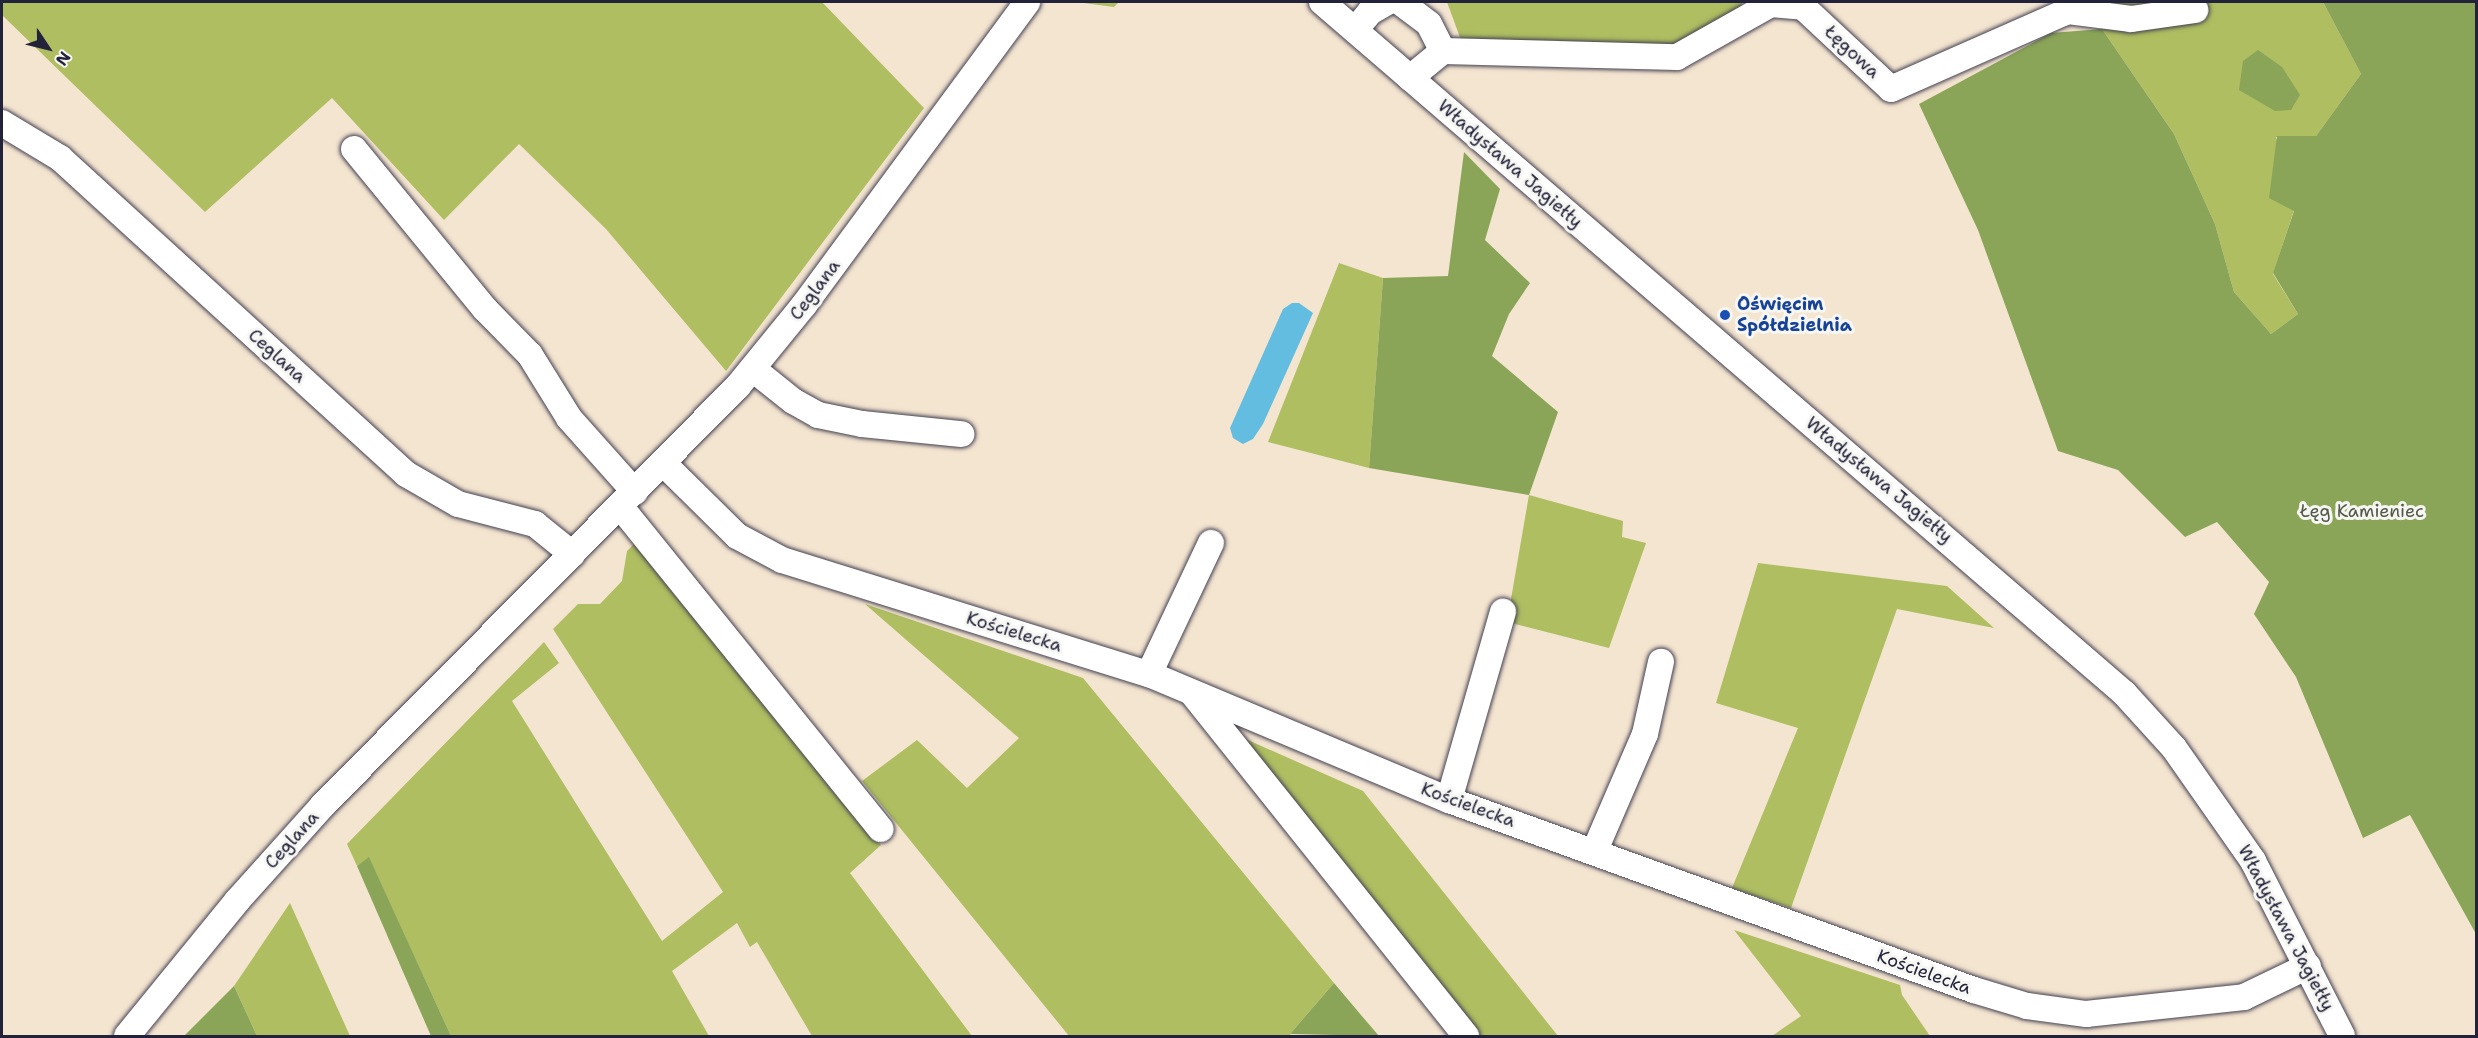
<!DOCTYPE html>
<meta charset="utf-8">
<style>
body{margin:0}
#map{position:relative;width:2478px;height:1038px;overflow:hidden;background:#f4e5d0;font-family:"Shantell Sans",sans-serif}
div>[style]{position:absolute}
.green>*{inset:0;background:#aebe61}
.forest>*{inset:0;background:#8aa557}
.water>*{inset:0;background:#63bde1}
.roads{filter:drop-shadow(0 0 2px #423f51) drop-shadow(0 0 2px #423f51)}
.minor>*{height:26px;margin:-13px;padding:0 13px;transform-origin:13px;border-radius:13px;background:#fff}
.dots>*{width:16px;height:16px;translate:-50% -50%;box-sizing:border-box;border:3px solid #f6f6f2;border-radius:50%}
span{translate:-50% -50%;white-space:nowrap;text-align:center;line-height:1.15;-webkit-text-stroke:6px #f6f6f2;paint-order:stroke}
.street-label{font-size:18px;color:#22223b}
.transit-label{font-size:18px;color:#164399;font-weight:700}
.left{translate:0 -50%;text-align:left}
.park-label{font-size:18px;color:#535948}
.frame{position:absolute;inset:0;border:3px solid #22223b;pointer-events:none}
.north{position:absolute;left:18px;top:18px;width:60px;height:60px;-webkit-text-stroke:4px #f6f6f2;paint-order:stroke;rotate:125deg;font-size:16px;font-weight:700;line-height:24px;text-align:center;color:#22223b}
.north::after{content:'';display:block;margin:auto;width:21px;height:27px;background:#22223b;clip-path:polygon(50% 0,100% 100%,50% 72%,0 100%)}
</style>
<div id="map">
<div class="green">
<div style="clip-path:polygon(2px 2px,822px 2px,924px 108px,726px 371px,606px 229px,519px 144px,444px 220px,332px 98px,205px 212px,2px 15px)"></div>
<div style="clip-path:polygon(1076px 2px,1119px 2px,1114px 7px)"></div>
<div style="clip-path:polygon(1447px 2px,1742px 2px,1741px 8px,1674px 46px,1462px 43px)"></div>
<div style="clip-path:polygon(2092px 2px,2323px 2px,2361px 74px,2316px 136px,2276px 137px,2294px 210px,2273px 274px,2298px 314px,2271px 334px,2234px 292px,2215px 224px,2174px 134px,2102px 29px)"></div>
<div style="clip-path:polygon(1339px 263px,1383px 278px,1369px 468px,1268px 442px)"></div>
<div style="clip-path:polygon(1529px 495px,1623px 521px,1622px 537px,1646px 543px,1609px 648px,1507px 622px)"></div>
<div style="clip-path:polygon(640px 538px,881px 845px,850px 873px,972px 1036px,812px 1036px,757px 942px,750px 947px,737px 923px,672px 971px,709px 1036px,451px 1036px,369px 858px,357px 866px,347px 844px,544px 642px,559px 663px,512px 701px,662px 941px,723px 892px,553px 629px,578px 604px,600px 604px,622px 581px,627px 551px)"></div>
<div style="clip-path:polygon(1758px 563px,1947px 586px,1994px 628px,1897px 609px,1791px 908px,1732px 888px,1798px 728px,1716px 703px)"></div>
<div style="clip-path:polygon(865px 604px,1083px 678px,1334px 983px,1290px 1034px,1292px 1036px,1069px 1036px,862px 781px,917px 740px,967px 788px,1019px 738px)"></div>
<div style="clip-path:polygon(1232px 733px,1363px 791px,1558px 1036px,1480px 1036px)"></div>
<div style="clip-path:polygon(290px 903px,350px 1036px,257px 1036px,234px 986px)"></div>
<div style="clip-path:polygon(1734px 930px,1900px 985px,1902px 995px,1930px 1036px,1772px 1036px,1801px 1016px)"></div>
</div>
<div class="forest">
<div style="clip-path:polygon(2323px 2px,2476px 2px,2476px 934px,2410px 815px,2363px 838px,2296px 677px,2254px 614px,2269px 582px,2217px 522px,2185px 537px,2118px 470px,2058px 451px,1978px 230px,1919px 104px,2051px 33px,2102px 29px,2174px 134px,2215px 224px,2234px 292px,2271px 334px,2298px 314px,2273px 273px,2294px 211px,2269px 198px,2277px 136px,2316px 136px,2361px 74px)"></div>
<div style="clip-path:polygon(2258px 50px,2282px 67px,2300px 95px,2291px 110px,2275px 111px,2239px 90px,2243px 61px)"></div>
<div style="clip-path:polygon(1464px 152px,1500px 189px,1485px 240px,1530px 283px,1509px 314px,1492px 356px,1558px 412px,1529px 495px,1369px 468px,1383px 278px,1448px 276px)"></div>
<div style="clip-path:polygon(369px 857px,451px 1036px,431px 1036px,357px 866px)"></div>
<div style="clip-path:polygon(1334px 983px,1361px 1015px,1379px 1036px,1290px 1034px)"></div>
<div style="clip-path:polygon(234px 986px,257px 1036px,184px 1036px)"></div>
</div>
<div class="water">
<div style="clip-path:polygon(1292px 303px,1299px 303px,1313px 313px,1263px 424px,1253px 439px,1243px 444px,1233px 438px,1230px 428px,1283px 309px)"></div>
</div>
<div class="roads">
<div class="minor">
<div style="left:1322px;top:2px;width:1059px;rotate:40.75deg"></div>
<div style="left:2124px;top:693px;width:74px;rotate:47.7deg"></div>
<div style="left:2174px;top:748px;width:138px;rotate:55deg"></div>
<div style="left:2253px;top:861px;width:196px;rotate:63deg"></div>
<div style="left:1400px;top:2px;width:36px;rotate:37deg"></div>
<div style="left:1429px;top:24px;width:30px;rotate:63deg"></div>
<div style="left:1355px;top:30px;width:23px;rotate:-50deg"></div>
<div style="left:1370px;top:12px;width:20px;rotate:-30deg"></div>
<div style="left:1410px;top:78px;width:43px;rotate:-39.3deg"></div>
<div style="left:1443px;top:51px;width:234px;rotate:1.5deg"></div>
<div style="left:1677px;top:57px;width:108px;rotate:-29.4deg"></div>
<div style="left:1771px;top:4px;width:32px;rotate:5deg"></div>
<div style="left:1803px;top:7px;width:120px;rotate:43deg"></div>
<div style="left:1891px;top:89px;width:193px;rotate:-23.8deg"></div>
<div style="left:2068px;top:11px;width:64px;rotate:7.2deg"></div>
<div style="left:2131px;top:19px;width:65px;rotate:-8deg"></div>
<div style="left:2px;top:123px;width:68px;rotate:31.1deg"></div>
<div style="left:60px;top:158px;width:469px;rotate:42.4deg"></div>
<div style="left:406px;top:474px;width:60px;rotate:30deg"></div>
<div style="left:458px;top:504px;width:80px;rotate:14.6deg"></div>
<div style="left:535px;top:524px;width:48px;rotate:39deg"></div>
<div style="left:354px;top:149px;width:207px;rotate:50.7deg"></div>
<div style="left:485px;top:309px;width:64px;rotate:45.6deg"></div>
<div style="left:530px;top:355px;width:74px;rotate:58.2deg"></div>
<div style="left:569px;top:418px;width:99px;rotate:48.3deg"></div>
<div style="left:753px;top:369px;width:51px;rotate:38.7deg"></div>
<div style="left:793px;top:401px;width:29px;rotate:29deg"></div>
<div style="left:818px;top:415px;width:45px;rotate:11.6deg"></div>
<div style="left:862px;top:424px;width:100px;rotate:5.8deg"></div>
<div style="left:663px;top:463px;width:104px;rotate:44.6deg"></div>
<div style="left:737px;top:536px;width:51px;rotate:28.1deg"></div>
<div style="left:782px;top:560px;width:384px;rotate:17.3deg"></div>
<div style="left:1149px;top:674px;width:325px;rotate:22.8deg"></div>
<div style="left:1449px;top:800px;width:558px;rotate:19.9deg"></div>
<div style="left:1974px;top:990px;width:55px;rotate:16.8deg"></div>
<div style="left:2027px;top:1006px;width:60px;rotate:7.7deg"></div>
<div style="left:2086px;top:1014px;width:159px;rotate:-6.1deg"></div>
<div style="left:2244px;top:997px;width:71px;rotate:-25.8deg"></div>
<div style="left:620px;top:506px;width:415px;rotate:51.1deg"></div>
<div style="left:1149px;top:674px;width:145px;rotate:-64.7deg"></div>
<div style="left:1193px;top:694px;width:438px;rotate:51.4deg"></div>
<div style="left:1449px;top:800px;width:196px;rotate:-74deg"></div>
<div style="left:1595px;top:850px;width:126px;rotate:-66.7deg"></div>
<div style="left:1645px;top:734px;width:74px;rotate:-77.5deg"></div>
<div style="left:127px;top:1036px;width:174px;rotate:-50.8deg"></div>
<div style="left:237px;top:901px;width:129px;rotate:-48.1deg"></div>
<div style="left:323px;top:805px;width:590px;rotate:-45.27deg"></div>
<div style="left:738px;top:386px;width:104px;rotate:-50.8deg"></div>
<div style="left:804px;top:305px;width:376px;rotate:-53.6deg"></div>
</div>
</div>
<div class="dots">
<div style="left:1725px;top:315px;background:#1a4fb4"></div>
</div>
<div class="street-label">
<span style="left:1852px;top:52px;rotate:43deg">Łęgowa</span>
<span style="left:1510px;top:164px;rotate:41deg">Władysława Jagiełły</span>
<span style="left:815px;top:290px;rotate:-53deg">Ceglana</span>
<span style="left:277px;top:356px;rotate:42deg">Ceglana</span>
<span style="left:1879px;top:480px;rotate:40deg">Władysława Jagiełły</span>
<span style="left:1014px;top:632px;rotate:17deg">Kościelecka</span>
<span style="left:1468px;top:805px;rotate:20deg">Kościelecka</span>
<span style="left:292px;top:840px;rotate:-48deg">Ceglana</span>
<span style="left:2286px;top:928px;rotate:62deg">Władysława Jagiełły</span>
<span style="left:1924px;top:972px;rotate:20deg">Kościelecka</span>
</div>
<div class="transit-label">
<span class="left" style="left:1737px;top:315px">Oświęcim<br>Spółdzielnia</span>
</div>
<div class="park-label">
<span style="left:2362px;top:511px">Łęg Kamieniec</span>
</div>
<div class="frame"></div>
<div class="north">N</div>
</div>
